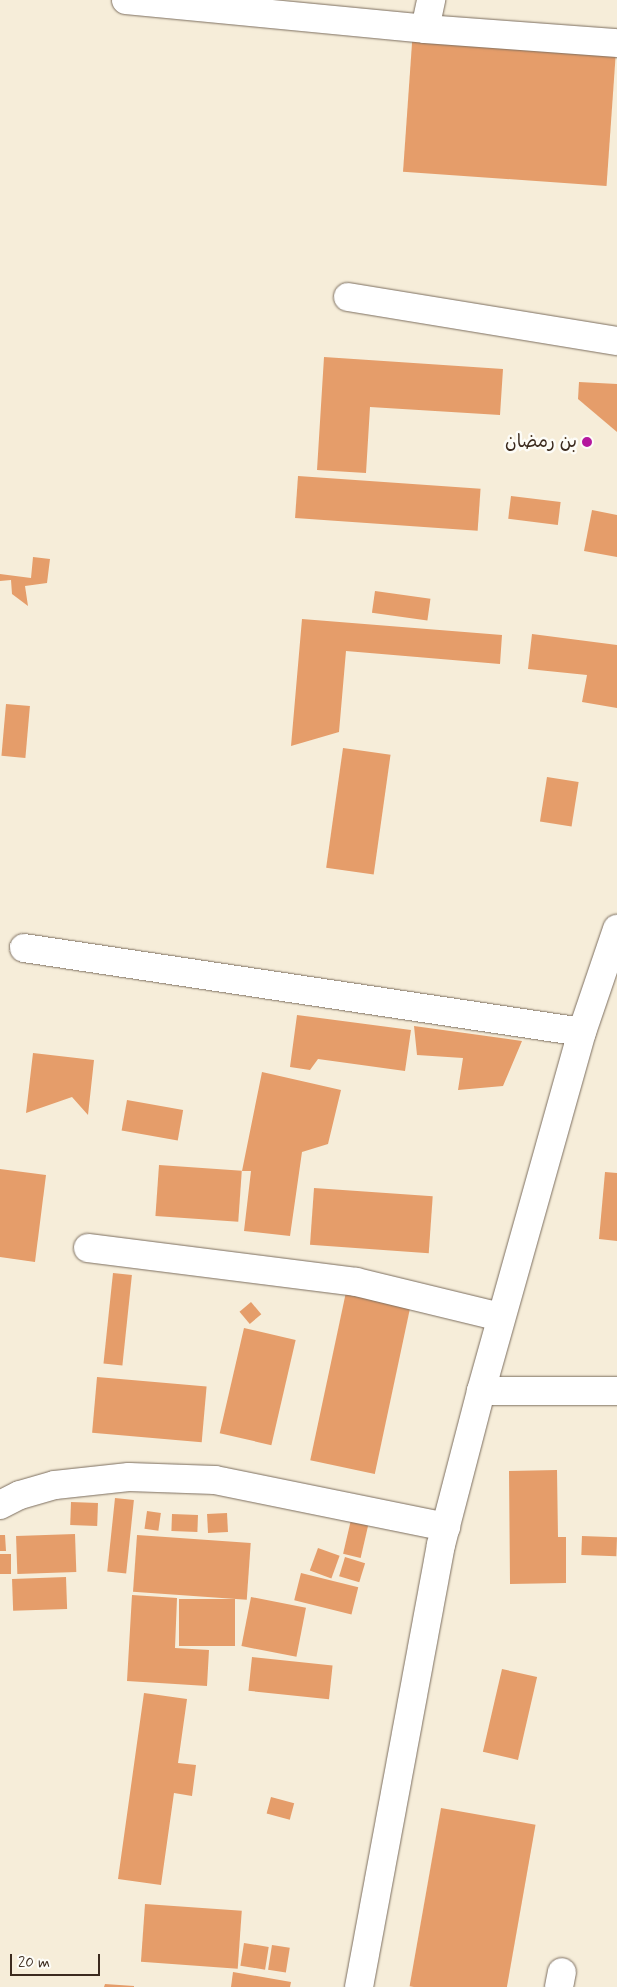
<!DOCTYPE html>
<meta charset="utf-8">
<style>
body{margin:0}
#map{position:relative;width:617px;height:1987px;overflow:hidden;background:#f6edd9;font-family:Mynerve,"Playpen Sans Arabic",sans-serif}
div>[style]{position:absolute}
.building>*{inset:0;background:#e59d6a;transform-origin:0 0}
.roads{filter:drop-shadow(0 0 1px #7c6e5f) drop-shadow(0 0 1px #7c6e5f)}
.minor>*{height:28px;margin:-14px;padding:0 14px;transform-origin:14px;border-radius:14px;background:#fff}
.dots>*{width:14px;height:14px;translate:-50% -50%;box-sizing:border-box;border:2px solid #fdfcf7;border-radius:50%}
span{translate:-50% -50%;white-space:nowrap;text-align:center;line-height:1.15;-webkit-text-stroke:5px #fdfcf7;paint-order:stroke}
.poi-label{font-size:18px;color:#3b2a1e}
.right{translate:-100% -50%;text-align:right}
.scale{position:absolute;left:10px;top:1954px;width:90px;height:22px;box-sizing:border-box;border:2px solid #3b2a1e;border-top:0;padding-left:6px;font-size:15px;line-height:18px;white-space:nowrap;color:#3b2a1e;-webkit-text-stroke:4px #fdfcf7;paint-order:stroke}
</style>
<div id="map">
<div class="building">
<div style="left:413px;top:29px;width:204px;height:143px;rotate:4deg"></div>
<div style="clip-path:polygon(324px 357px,503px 369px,500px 415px,370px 407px,366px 473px,317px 470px)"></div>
<div style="clip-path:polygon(579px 382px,617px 384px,617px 432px,578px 399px)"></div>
<div style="left:298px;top:476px;width:183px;height:42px;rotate:4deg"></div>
<div style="left:511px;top:496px;width:50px;height:23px;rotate:7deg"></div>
<div style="clip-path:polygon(592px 510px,617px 515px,617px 557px,584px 551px)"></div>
<div style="clip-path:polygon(33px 557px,50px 559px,47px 583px,25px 586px,28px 606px,12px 594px,11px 580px,0 581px,0 574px,31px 578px)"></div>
<div style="left:375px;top:591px;width:56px;height:22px;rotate:8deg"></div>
<div style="clip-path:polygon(302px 619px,502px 635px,500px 664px,346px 651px,339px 732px,291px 746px)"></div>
<div style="clip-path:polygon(532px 634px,617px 645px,617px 708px,582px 702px,587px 675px,528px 669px)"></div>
<div style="left:6px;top:704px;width:24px;height:52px;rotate:5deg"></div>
<div style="left:343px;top:748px;width:48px;height:121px;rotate:8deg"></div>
<div style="left:547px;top:777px;width:32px;height:45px;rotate:9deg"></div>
<div style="clip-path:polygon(297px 1015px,411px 1030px,405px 1071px,318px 1059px,310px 1070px,290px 1067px)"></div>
<div style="clip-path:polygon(414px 1026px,522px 1041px,503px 1086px,458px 1090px,463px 1058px,417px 1055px)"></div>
<div style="clip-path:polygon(33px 1053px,94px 1060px,88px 1115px,72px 1097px,26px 1113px)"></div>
<div style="clip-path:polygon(262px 1072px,341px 1090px,328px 1144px,302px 1152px,290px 1236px,244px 1231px,251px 1171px,242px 1171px)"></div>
<div style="left:127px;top:1100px;width:57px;height:31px;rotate:10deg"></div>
<div style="left:159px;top:1165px;width:83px;height:51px;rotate:4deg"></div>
<div style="clip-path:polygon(0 1169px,46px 1175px,35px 1262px,0 1257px)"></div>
<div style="clip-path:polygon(605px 1172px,617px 1173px,617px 1241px,599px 1239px)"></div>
<div style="left:314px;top:1188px;width:119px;height:57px;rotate:4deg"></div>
<div style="left:113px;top:1273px;width:19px;height:91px;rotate:6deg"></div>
<div style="left:346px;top:1292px;width:66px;height:172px;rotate:12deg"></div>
<div style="left:251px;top:1302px;width:16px;height:15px;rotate:50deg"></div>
<div style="left:244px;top:1328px;width:53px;height:108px;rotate:13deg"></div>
<div style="left:97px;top:1377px;width:110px;height:56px;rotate:5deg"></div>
<div style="clip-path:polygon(557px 1470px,558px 1537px,566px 1537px,566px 1583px,510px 1584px,509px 1471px)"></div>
<div style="left:115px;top:1498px;width:19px;height:74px;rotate:6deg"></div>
<div style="left:71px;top:1502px;width:27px;height:23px;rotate:2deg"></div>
<div style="left:147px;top:1511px;width:14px;height:18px;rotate:8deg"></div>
<div style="left:353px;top:1511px;width:18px;height:44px;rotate:13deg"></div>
<div style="left:227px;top:1513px;width:19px;height:20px;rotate:87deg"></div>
<div style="left:172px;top:1514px;width:26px;height:17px;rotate:2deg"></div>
<div style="left:75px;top:1534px;width:38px;height:59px;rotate:88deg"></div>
<div style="clip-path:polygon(0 1535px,5px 1535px,6px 1551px,0 1551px)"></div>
<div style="left:137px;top:1535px;width:114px;height:57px;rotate:4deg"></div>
<div style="left:582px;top:1536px;width:35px;height:19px;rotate:2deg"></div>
<div style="left:318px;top:1548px;width:23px;height:24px;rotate:20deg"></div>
<div style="left:0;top:1554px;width:11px;height:20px"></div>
<div style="left:345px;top:1557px;width:21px;height:20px;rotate:17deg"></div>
<div style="left:301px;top:1573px;width:59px;height:28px;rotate:14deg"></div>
<div style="left:66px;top:1577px;width:32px;height:54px;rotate:88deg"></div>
<div style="clip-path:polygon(132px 1595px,177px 1598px,175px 1648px,209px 1650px,207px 1686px,127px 1681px)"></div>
<div style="left:251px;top:1597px;width:56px;height:50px;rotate:11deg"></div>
<div style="left:179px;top:1599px;width:56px;height:47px"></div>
<div style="left:252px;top:1657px;width:81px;height:34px;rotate:6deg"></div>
<div style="left:502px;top:1669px;width:36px;height:85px;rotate:13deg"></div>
<div style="clip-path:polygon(144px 1693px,187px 1699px,178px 1763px,196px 1765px,192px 1796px,174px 1793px,161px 1885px,118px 1879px)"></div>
<div style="left:271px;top:1797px;width:24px;height:17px;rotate:15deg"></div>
<div style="left:441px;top:1808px;width:96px;height:181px;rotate:10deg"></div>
<div style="left:145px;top:1904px;width:97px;height:58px;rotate:4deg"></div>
<div style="left:244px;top:1943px;width:25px;height:23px;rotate:9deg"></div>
<div style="left:272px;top:1945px;width:18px;height:25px;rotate:9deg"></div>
<div style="clip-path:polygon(233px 1972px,291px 1982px,290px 1987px,231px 1987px)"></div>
<div style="clip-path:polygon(105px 1984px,134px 1986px,134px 1987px,104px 1987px)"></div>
</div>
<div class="roads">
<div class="minor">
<div style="left:126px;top:0;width:300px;rotate:5.5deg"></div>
<div style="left:425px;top:29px;width:193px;rotate:4.2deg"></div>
<div style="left:425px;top:29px;width:30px;rotate:-78deg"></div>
<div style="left:348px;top:297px;width:273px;rotate:9.3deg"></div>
<div style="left:24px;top:948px;width:564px;rotate:8.56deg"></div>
<div style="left:88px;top:1248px;width:270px;rotate:7.2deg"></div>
<div style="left:356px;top:1282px;width:149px;rotate:13.6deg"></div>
<div style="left:481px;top:1391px;width:136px"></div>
<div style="left:0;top:1505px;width:22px;rotate:-27deg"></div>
<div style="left:20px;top:1495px;width:36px;rotate:-16deg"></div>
<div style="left:55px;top:1485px;width:74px;rotate:-6.2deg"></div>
<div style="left:129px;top:1477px;width:86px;rotate:2deg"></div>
<div style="left:215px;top:1480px;width:236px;rotate:11.5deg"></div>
<div style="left:359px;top:1987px;width:450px;rotate:-79.5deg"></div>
<div style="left:441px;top:1545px;width:159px;rotate:-75.4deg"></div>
<div style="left:481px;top:1391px;width:373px;rotate:-74.3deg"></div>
<div style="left:582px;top:1032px;width:109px;rotate:-71.2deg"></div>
<div style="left:559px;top:1987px;width:15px;rotate:-79deg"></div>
</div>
</div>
<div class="dots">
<div style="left:587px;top:442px;background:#b5179e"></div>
</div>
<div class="poi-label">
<span class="right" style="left:577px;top:442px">بن رمضان</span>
</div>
<div class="scale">20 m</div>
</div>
